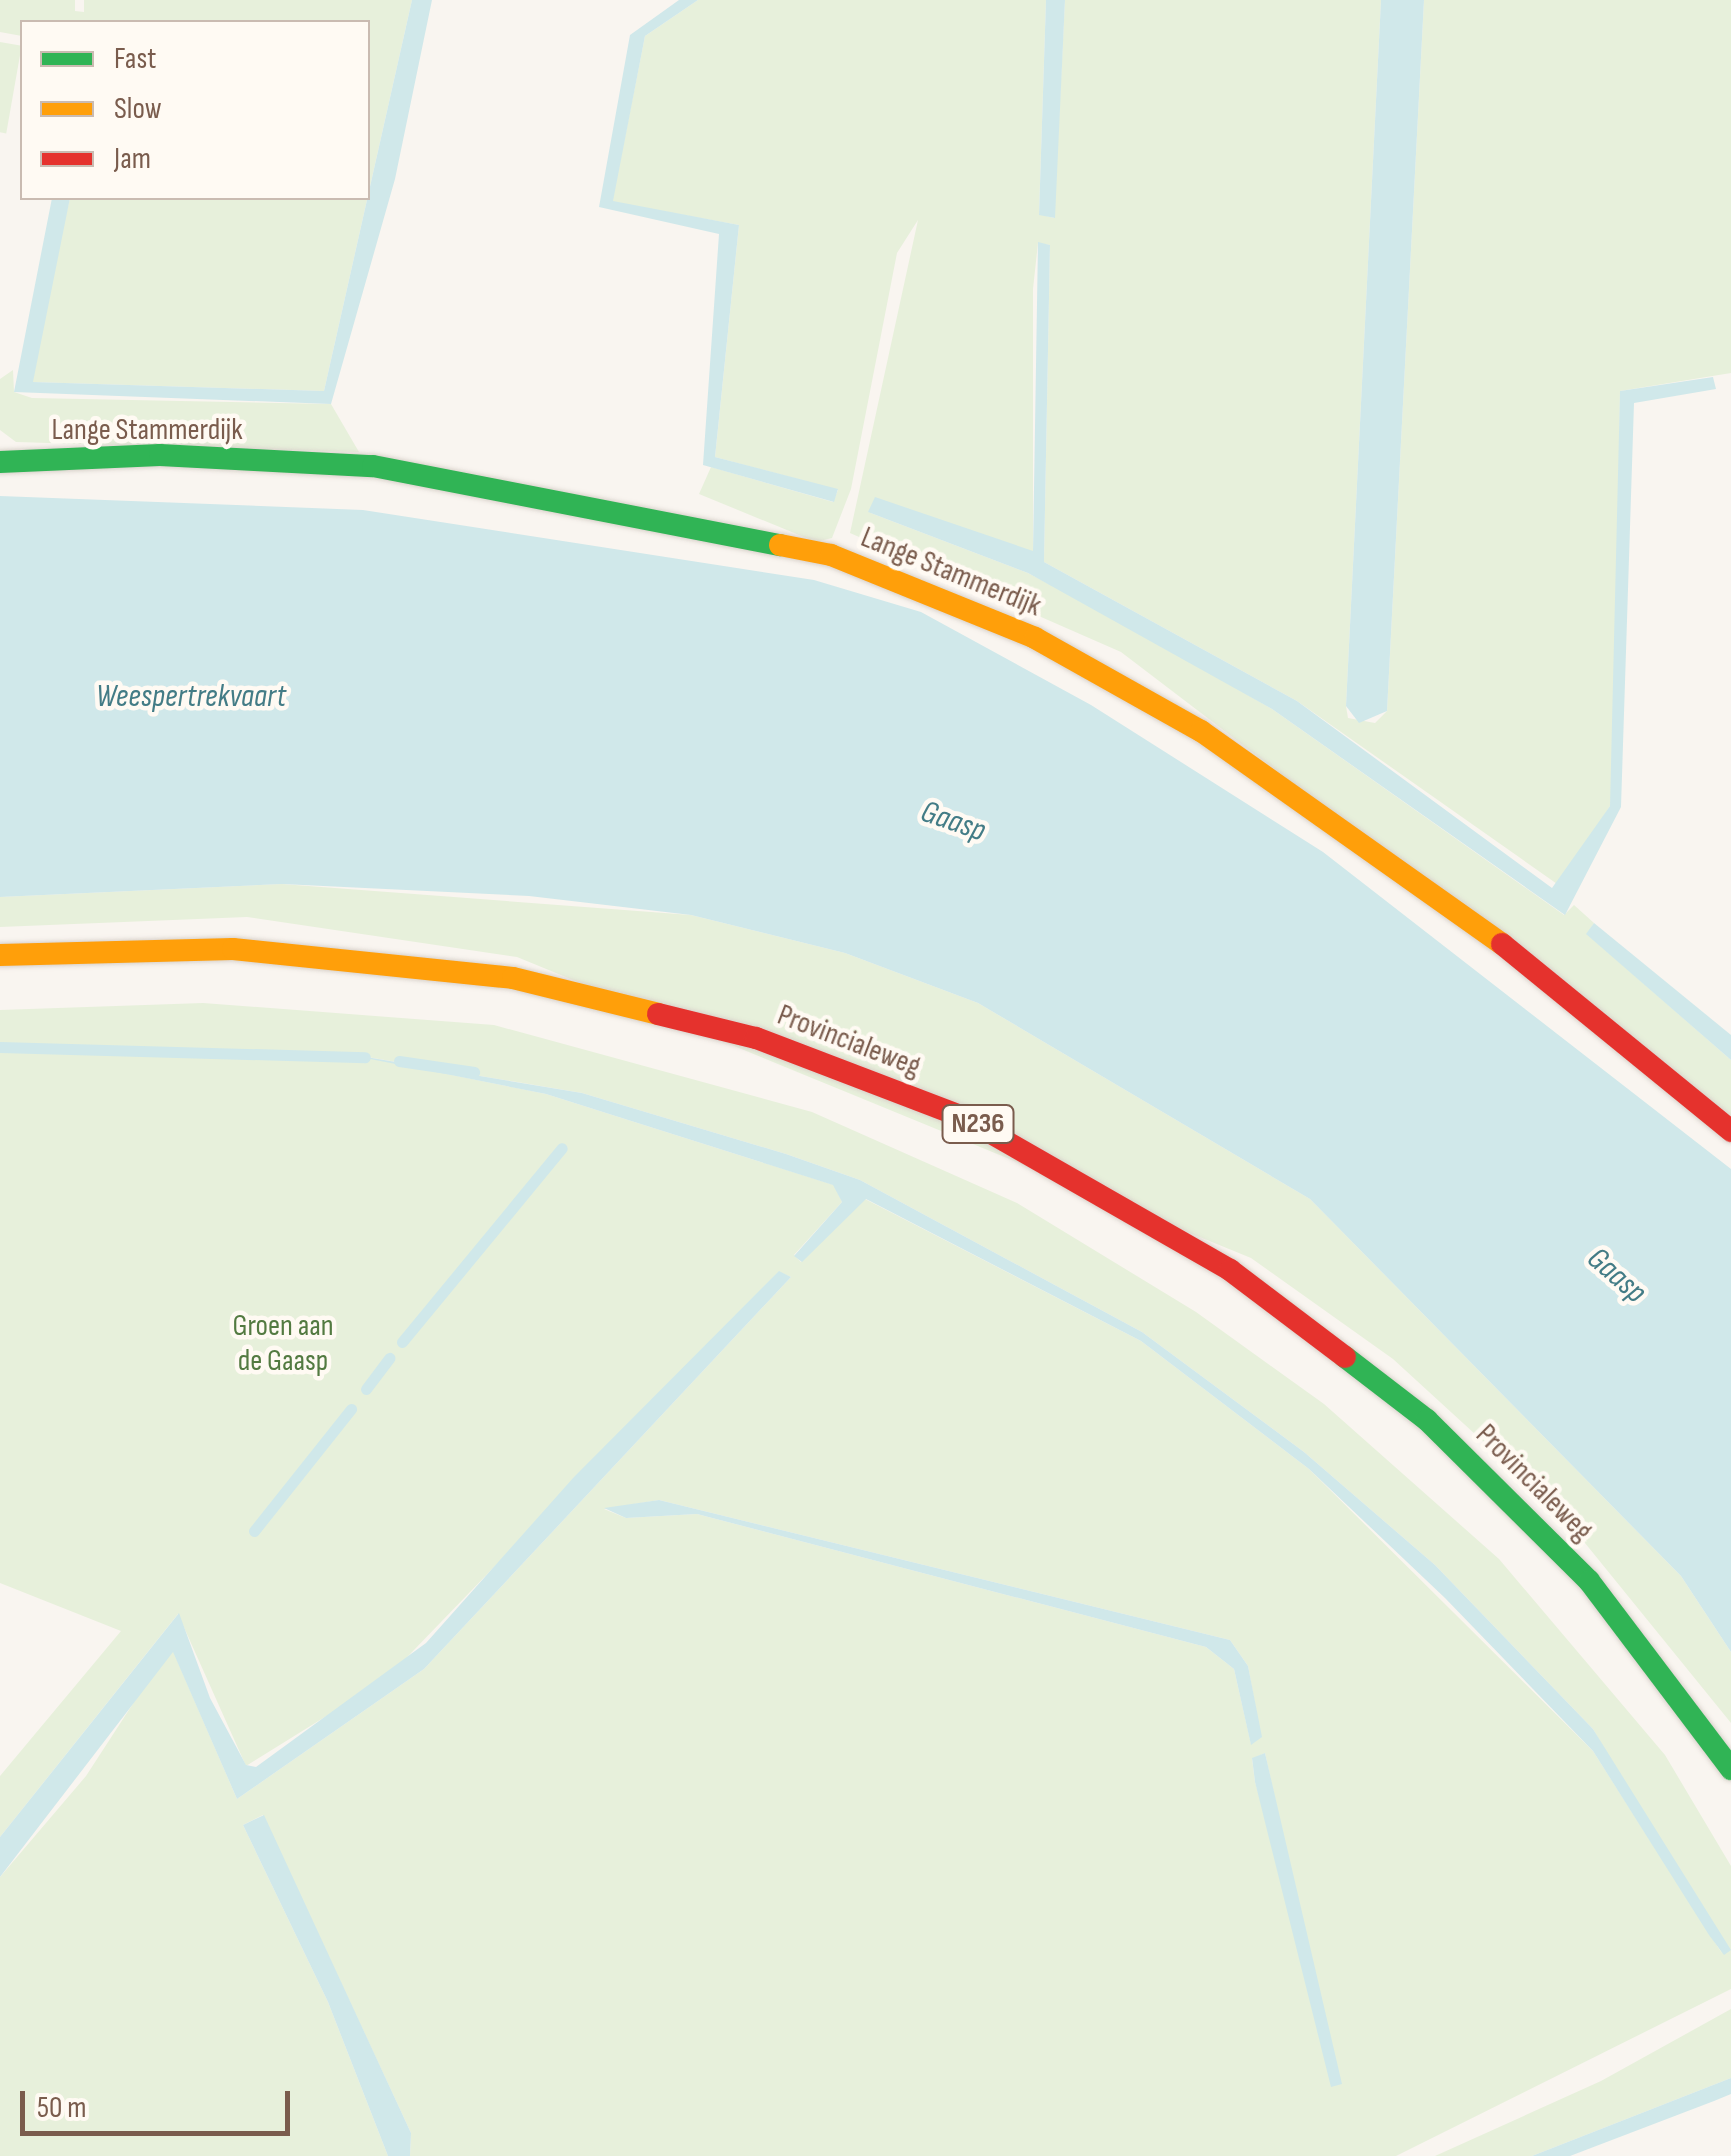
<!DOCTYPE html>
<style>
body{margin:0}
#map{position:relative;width:1731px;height:2156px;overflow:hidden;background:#f9f5f0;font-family:"Sofia Sans Condensed",sans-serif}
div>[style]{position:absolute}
.green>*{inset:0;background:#e7f0db;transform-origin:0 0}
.water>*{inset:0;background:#d0e8ea}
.stream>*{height:11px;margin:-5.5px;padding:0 5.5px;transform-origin:5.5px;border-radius:5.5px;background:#d0e8ea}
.roads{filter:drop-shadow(0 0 2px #d9d2cb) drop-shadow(0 0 2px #d9d2cb)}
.fast>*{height:22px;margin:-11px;padding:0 11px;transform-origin:11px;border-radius:11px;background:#30b455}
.slow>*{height:22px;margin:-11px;padding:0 11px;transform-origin:11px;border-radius:11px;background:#ff9f0a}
.jam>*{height:22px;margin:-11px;padding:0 11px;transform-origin:11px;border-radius:11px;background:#e5322d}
span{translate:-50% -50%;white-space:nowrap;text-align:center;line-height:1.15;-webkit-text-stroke:9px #fffaf3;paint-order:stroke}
.shield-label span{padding:2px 8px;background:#fffaf3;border:2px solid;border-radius:8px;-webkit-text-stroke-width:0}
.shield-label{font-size:28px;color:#7a5c4d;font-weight:700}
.street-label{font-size:30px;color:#7a5c4d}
.park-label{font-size:30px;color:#537a41}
.water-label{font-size:32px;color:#437c86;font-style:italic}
.legend{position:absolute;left:20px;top:20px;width:350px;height:180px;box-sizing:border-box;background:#fffaf3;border:2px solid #cabbb1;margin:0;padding:12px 18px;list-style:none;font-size:30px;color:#7a5c4d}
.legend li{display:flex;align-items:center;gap:20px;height:50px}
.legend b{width:50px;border:2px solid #cabbb1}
.scale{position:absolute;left:20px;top:2091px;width:270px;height:45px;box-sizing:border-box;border:5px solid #7a5c4d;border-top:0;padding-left:12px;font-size:30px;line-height:35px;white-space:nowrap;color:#7a5c4d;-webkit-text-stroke:8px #fffaf3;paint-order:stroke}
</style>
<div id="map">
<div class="green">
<div style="clip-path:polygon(0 0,75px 0,75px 11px,84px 12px,84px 0,412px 0,324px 391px,32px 382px,33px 353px,70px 198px,368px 198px,368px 22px,22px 22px,22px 36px,0 32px)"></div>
<div style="clip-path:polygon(698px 0,1046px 0,1039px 214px,1054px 218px,1065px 0,1381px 0,1346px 706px,1348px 718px,1375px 723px,1387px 711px,1424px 0,1731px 0,1731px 373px,1620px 391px,1615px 769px,1610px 806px,1560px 886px,1297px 701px,1044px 562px,1050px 245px,1038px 243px,1033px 289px,1033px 552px,868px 512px,1028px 573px,1132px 628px,1272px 709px,1564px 915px,1574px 905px,1594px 923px,1587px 934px,1731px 1060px,1731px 1117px,1121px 652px,850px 533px,918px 220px,897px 253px,851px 489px,832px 538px,816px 542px,699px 494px,711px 467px,833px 502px,838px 490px,715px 457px,739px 225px,612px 202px,645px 36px)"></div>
<div style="left:0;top:42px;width:22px;height:89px;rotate:10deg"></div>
<div style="clip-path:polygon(13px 370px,14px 392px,32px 398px,331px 404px,359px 452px,16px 442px,0 430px,0 379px)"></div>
<div style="clip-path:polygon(282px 884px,691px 915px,845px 953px,978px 1003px,1310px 1199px,1681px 1576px,1731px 1652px,1731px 1723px,1559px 1511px,1393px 1359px,1251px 1258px,517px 957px,247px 917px,0 927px,0 897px)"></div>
<div style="clip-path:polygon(evenodd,203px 1003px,494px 1025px,812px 1112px,1017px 1203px,1196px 1312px,1324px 1404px,1499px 1559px,1665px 1755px,1731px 1866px,1731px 1989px,1396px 2156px,410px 2156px,411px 2133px,263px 1815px,243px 1825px,328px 2002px,388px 2156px,0 2156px,0 1877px,86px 1776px,162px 1659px,173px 1651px,237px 1799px,424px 1669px,791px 1277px,779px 1272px,386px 1679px,246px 1766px,178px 1614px,0 1837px,0 1776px,121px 1631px,0 1583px,0 1010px,203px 1003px,349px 1054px,582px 1093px,786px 1154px,860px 1180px,1142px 1332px,1304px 1452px,1435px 1565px,1593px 1729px,1723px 1955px,1593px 1751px,1309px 1469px,1141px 1341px,865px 1199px,801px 1262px,794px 1255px,842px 1202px,834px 1185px,546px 1094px,349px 1054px,203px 1003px,659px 1500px,1230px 1640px,1248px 1666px,1261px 1737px,1251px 1744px,1234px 1669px,1206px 1647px,697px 1514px,626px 1518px,604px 1509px,659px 1500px,203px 1003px,1265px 1753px,1283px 1835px,1341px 2084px,1255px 1782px,1252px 1759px,1265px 1753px)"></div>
<div style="clip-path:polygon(1731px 2009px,1731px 2078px,1532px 2156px,1435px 2156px,1601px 2081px)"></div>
</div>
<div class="water">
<div style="clip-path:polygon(412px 0,432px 0,395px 179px,331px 404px,14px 392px,52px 198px,70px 198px,33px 382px,324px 391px)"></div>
<div style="clip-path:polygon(679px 0,698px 0,645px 36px,613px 201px,739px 225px,715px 457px,838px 489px,834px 502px,703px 465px,719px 234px,599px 207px,630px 35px)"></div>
<div style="clip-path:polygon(1046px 0,1065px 0,1055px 218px,1039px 215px)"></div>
<div style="clip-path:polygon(1381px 0,1424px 0,1387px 711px,1359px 723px,1346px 706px)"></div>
<div style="clip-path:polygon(1038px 242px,1050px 245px,1044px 562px,1297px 701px,1552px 888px,1610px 806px,1620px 391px,1713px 377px,1716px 389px,1634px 403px,1621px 807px,1565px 915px,1272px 709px,1028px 573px,868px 512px,875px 497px,1033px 551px)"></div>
<div style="clip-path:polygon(0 496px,363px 510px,814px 580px,921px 612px,1091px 705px,1323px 852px,1731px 1169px,1731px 1652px,1681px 1576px,1310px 1199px,978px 1003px,845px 953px,691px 915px,529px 896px,282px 884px,0 897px)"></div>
<div style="clip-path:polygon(1594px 923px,1731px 1035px,1731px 1060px,1586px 934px)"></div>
<div style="clip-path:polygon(330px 1051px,582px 1093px,786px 1154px,860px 1180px,1142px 1332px,1304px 1452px,1435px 1565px,1593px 1729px,1731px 1950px,1724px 1955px,1709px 1935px,1593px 1751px,1445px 1598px,1309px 1469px,1141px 1341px,866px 1199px,802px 1262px,794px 1256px,842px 1202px,833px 1185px,546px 1094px)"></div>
<div style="clip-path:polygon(779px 1271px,791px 1277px,424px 1669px,237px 1799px,173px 1652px,0 1877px,0 1837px,179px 1613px,210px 1698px,246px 1765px,256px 1767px,426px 1643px,574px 1477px)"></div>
<div style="clip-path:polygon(659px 1500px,1230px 1640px,1248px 1666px,1262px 1737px,1251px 1745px,1234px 1669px,1206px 1647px,697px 1514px,626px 1518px,604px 1508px)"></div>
<div style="clip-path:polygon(1265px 1753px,1342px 2084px,1331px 2087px,1255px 1782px,1252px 1758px)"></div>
<div style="clip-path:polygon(264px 1815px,411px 2133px,410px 2156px,388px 2156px,328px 2002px,243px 1825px)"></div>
<div style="clip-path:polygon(1731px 2078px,1731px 2094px,1714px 2101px,1570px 2156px,1532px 2156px)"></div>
</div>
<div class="stream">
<div style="left:0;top:1047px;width:365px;rotate:1.6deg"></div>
<div style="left:399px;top:1061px;width:76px;rotate:8.3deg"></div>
<div style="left:402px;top:1342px;width:251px;rotate:-50.5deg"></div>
<div style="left:366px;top:1389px;width:39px;rotate:-53deg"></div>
<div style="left:254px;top:1531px;width:156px;rotate:-51.5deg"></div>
</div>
<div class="roads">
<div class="fast">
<div style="left:0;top:462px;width:160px;rotate:-2.5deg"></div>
<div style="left:160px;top:455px;width:213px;rotate:3deg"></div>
<div style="left:373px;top:466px;width:415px;rotate:11deg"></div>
<div style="left:1345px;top:1357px;width:103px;rotate:37.5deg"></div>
<div style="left:1427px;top:1420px;width:228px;rotate:44.8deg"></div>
<div style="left:1589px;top:1581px;width:236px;rotate:52.9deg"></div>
</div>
<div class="slow">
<div style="left:780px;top:545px;width:52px;rotate:11.1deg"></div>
<div style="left:831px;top:555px;width:220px;rotate:22.1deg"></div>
<div style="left:1035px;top:638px;width:190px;rotate:29.3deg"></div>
<div style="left:1201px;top:731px;width:369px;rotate:35.3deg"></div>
<div style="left:0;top:955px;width:233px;rotate:-1.5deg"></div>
<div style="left:233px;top:949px;width:281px;rotate:5.9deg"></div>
<div style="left:513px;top:978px;width:149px;rotate:13.9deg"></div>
</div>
<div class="jam">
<div style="left:1502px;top:944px;width:296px;rotate:39.2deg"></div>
<div style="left:658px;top:1014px;width:101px;rotate:13.8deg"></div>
<div style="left:756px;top:1038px;width:222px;rotate:20.9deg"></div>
<div style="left:963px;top:1117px;width:308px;rotate:29.8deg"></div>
<div style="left:1230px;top:1270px;width:144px;rotate:37.1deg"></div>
</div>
</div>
<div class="shield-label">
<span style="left:978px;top:1124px">N236</span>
</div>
<div class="street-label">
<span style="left:147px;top:430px">Lange Stammerdijk</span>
<span style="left:951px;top:572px;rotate:22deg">Lange Stammerdijk</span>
<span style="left:849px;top:1041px;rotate:21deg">Provincialeweg</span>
<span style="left:1534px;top:1483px;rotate:45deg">Provincialeweg</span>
</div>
<div class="park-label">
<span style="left:283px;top:1343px">Groen aan<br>de Gaasp</span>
</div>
<div class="water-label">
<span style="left:191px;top:697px">Weespertrekvaart</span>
<span style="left:953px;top:822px;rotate:19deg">Gaasp</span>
<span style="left:1616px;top:1276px;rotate:41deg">Gaasp</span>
</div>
<ul class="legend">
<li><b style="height:12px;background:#30b455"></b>Fast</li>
<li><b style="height:12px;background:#ff9f0a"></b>Slow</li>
<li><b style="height:12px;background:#e5322d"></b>Jam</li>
</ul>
<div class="scale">50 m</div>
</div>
